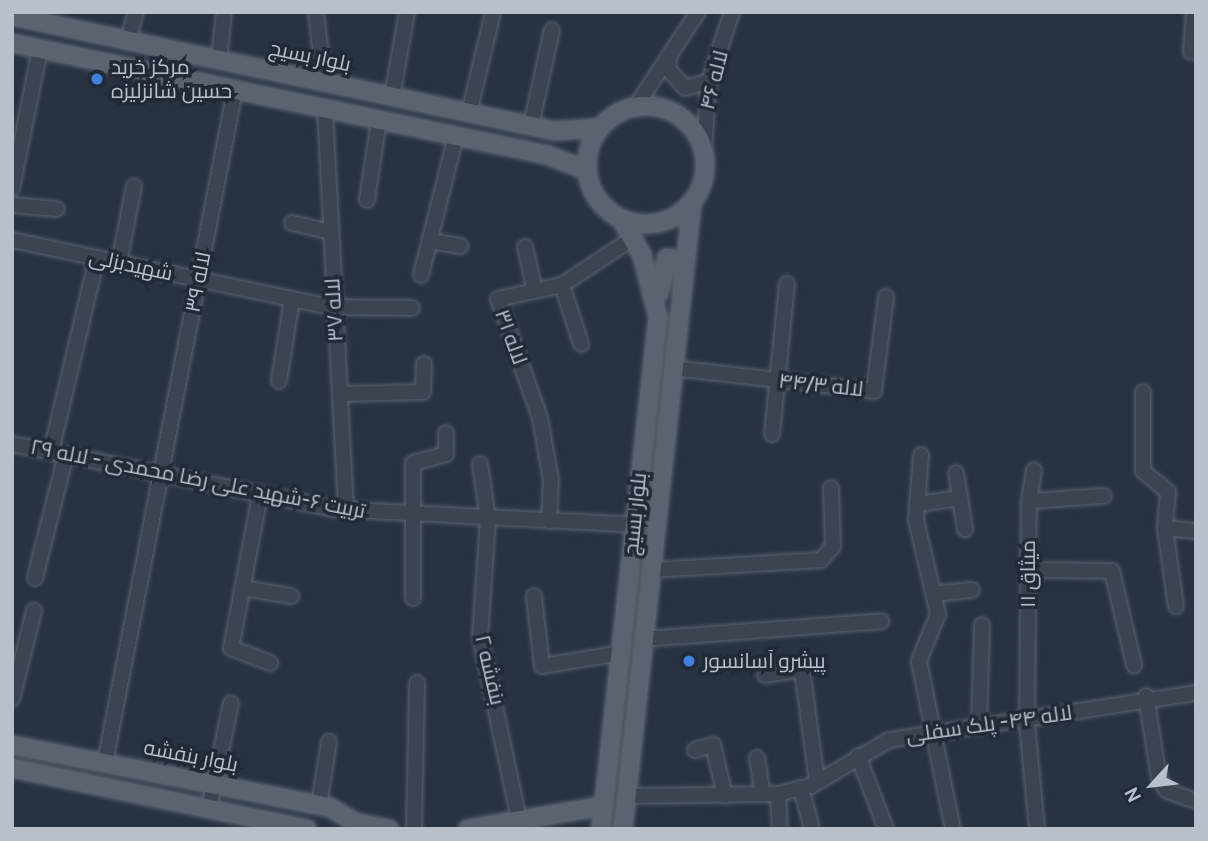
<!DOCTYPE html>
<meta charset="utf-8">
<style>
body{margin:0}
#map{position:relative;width:1208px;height:841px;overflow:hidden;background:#293241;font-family:Cabin,Cairo,sans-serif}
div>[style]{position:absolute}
.roads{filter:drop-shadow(0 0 2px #5b626f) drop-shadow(0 0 2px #5b626f)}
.minor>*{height:14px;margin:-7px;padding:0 7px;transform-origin:7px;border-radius:7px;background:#3d4451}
.major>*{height:18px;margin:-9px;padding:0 9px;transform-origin:9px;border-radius:9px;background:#5b6371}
.major>.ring{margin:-9px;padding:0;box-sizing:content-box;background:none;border:18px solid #5b6371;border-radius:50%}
.dots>*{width:19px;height:19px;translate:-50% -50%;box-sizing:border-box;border:4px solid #222937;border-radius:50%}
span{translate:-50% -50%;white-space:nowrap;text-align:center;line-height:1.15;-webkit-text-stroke:7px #222937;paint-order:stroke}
.street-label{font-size:21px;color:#bac0cb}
.poi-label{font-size:21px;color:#bac0cb}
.left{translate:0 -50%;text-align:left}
.frame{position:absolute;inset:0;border:14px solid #bac0cb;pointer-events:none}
.north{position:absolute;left:1117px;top:750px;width:70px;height:70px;-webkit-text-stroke:5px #222937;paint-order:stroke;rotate:243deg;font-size:19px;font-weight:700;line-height:28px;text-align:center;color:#bac0cb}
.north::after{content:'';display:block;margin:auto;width:24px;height:32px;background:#bac0cb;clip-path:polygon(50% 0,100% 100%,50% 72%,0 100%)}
</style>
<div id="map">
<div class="roads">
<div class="minor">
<div style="left:316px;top:12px;width:70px;rotate:83.5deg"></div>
<div style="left:128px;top:41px;width:30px;rotate:-75deg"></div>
<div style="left:1191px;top:52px;width:40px;rotate:-85.7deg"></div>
<div style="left:669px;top:56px;width:13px;rotate:94deg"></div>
<div style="left:668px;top:69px;width:25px;rotate:48deg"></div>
<div style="left:685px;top:88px;width:25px;rotate:-16deg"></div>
<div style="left:219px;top:60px;width:48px;rotate:-84.1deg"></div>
<div style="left:392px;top:97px;width:86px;rotate:-80deg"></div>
<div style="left:636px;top:106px;width:113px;rotate:-56.6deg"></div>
<div style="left:325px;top:109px;width:403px;rotate:87deg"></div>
<div style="left:469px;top:113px;width:104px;rotate:-76.6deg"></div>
<div style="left:531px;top:126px;width:98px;rotate:-77.7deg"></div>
<div style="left:704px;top:149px;width:68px;rotate:-85.8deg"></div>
<div style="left:709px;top:81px;width:73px;rotate:-71.6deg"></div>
<div style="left:12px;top:188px;width:142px;rotate:-78.6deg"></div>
<div style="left:367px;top:200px;width:81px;rotate:-81.5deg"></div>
<div style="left:12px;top:205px;width:45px;rotate:5.1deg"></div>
<div style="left:292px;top:223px;width:40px;rotate:13deg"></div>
<div style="left:12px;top:240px;width:326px;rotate:11.9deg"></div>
<div style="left:331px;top:307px;width:81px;rotate:0.7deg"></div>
<div style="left:429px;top:241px;width:32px;rotate:9deg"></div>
<div style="left:525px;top:247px;width:45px;rotate:77.2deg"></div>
<div style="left:119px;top:263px;width:78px;rotate:-79deg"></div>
<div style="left:421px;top:275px;width:143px;rotate:-75.9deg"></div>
<div style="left:562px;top:285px;width:62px;rotate:72.1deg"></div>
<div style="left:673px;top:368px;width:202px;rotate:6.5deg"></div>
<div style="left:874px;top:391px;width:95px;rotate:-82.7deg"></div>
<div style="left:279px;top:381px;width:83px;rotate:-81deg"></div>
<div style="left:1143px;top:392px;width:79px;rotate:90deg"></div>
<div style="left:1143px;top:471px;width:33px;rotate:40deg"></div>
<div style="left:1168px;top:492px;width:36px;rotate:95deg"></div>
<div style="left:1165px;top:528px;width:31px;rotate:6deg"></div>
<div style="left:340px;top:394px;width:83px;rotate:-1.4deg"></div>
<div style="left:423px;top:392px;width:28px;rotate:-88deg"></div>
<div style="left:772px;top:434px;width:151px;rotate:-84.3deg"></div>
<div style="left:12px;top:444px;width:328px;rotate:11.4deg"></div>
<div style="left:333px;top:509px;width:302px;rotate:3deg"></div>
<div style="left:51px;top:452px;width:199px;rotate:-76.7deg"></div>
<div style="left:921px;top:455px;width:65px;rotate:94.4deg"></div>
<div style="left:916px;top:520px;width:97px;rotate:76.8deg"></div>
<div style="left:938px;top:614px;width:51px;rotate:112deg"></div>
<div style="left:919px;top:661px;width:171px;rotate:78.6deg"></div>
<div style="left:480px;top:464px;width:56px;rotate:81.7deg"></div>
<div style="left:488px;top:519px;width:117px;rotate:93.9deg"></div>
<div style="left:480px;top:636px;width:188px;rotate:78deg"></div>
<div style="left:956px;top:473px;width:57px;rotate:80.9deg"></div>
<div style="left:260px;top:495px;width:156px;rotate:100.7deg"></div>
<div style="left:231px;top:648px;width:42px;rotate:21deg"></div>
<div style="left:1029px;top:501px;width:31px;rotate:-81deg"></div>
<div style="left:917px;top:504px;width:44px;rotate:-7.8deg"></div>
<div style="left:549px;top:521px;width:41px;rotate:-87.2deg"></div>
<div style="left:551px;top:480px;width:63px;rotate:-100.1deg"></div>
<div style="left:540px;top:418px;width:126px;rotate:-109.4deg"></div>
<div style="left:498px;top:299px;width:66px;rotate:-12.3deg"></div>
<div style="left:562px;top:285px;width:85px;rotate:-33.5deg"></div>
<div style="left:1165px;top:528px;width:79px;rotate:82deg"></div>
<div style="left:652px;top:570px;width:169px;rotate:-3.4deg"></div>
<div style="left:821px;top:560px;width:18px;rotate:-49deg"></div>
<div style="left:833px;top:546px;width:58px;rotate:-92deg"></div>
<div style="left:1028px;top:570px;width:84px;rotate:0.7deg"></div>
<div style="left:1112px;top:571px;width:97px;rotate:76.8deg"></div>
<div style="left:35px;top:578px;width:127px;rotate:-75.9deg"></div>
<div style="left:242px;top:588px;width:50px;rotate:9.3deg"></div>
<div style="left:933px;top:594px;width:39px;rotate:-6deg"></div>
<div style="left:534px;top:596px;width:70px;rotate:83.5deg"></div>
<div style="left:542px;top:666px;width:80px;rotate:-9.3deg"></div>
<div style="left:413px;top:598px;width:135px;rotate:-90deg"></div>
<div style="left:413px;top:463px;width:34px;rotate:-15deg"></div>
<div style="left:446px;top:454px;width:21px;rotate:-90deg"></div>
<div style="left:644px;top:639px;width:238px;rotate:-4.3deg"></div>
<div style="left:765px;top:675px;width:37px;rotate:-9deg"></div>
<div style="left:802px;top:669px;width:114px;rotate:82.4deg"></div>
<div style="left:1146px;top:696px;width:83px;rotate:81deg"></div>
<div style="left:1159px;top:778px;width:15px;rotate:58deg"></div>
<div style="left:1167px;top:791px;width:31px;rotate:19deg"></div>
<div style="left:12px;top:699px;width:91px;rotate:-76deg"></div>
<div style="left:979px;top:726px;width:101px;rotate:-88.3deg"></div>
<div style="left:695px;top:750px;width:19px;rotate:-16deg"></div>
<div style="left:713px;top:745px;width:52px;rotate:76.8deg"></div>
<div style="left:858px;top:756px;width:78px;rotate:69deg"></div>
<div style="left:757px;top:758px;width:36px;rotate:81deg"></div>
<div style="left:105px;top:763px;width:685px;rotate:-79.07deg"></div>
<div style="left:801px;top:788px;width:42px;rotate:75deg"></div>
<div style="left:778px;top:794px;width:35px;rotate:87deg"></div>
<div style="left:627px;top:796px;width:151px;rotate:-0.8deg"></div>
<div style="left:778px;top:794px;width:34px;rotate:-14deg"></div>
<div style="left:811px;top:786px;width:91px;rotate:-30.5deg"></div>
<div style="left:889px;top:740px;width:311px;rotate:-8.7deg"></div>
<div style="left:319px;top:805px;width:64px;rotate:-81deg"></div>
<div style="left:209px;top:809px;width:108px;rotate:-78.3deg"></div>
<div style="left:414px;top:829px;width:146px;rotate:-88.8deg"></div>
<div style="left:1037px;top:829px;width:106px;rotate:-95.4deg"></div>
<div style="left:1027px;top:723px;width:222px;rotate:-89.5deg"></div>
<div style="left:1029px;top:501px;width:75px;rotate:-3.8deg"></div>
</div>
<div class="major">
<div style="left:12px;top:16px;width:555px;rotate:11.96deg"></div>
<div style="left:555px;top:131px;width:44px;rotate:-3.9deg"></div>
<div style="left:12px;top:43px;width:547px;rotate:11.82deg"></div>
<div style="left:547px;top:155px;width:42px;rotate:21deg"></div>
<div class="ring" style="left:587px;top:106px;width:100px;height:100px"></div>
<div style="left:659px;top:293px;width:36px;rotate:-77deg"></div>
<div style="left:667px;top:258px;width:18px;rotate:13deg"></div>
<div style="left:12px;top:745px;width:323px;rotate:11.1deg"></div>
<div style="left:329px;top:807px;width:32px;rotate:30deg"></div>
<div style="left:357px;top:823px;width:33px;rotate:11deg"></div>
<div style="left:12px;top:768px;width:301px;rotate:11.7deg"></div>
<div style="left:468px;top:829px;width:137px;rotate:-9.7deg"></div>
<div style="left:601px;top:829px;width:515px;rotate:-83.65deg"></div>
<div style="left:658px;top:317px;width:64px;rotate:-104.5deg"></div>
<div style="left:642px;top:255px;width:42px;rotate:-120.3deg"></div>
<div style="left:623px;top:829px;width:630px;rotate:-83.71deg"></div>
</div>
</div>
<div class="dots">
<div style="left:97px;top:79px;background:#3f7fe0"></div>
<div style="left:689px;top:661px;background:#3f7fe0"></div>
</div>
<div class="street-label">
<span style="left:310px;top:56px;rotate:12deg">بلوار بسیج</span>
<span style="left:714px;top:80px;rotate:-76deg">لاله ۴۶</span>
<span style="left:131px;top:265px;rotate:12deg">شهیدبزلی</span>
<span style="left:198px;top:282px;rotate:-79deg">لاله ۳۹</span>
<span style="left:334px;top:310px;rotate:-93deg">لاله ۳۷</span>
<span style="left:511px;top:337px;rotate:70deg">لاله ۳۱</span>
<span style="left:821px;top:385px;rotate:6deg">لاله ۴۴/۳</span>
<span style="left:198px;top:479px;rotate:11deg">تربیت ۶-شهید علی رضا محمدی - لاله ۲۹</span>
<span style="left:635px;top:514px;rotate:-84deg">بلوار بسیج</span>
<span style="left:1028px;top:574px;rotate:-90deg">میثاق ۱۱</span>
<span style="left:490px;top:670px;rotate:77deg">بنفشه ۲</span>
<span style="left:989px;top:724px;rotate:-8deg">لاله ۴۴- پلک سفلی</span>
<span style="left:191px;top:756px;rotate:11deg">بلوار بنفشه</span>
</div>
<div class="poi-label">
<span class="left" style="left:111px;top:79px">مرکز خرید<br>حسین شانزلیزه</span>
<span class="left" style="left:703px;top:661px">پیشرو آسانسور</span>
</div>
<div class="frame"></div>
<div class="north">N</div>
</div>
